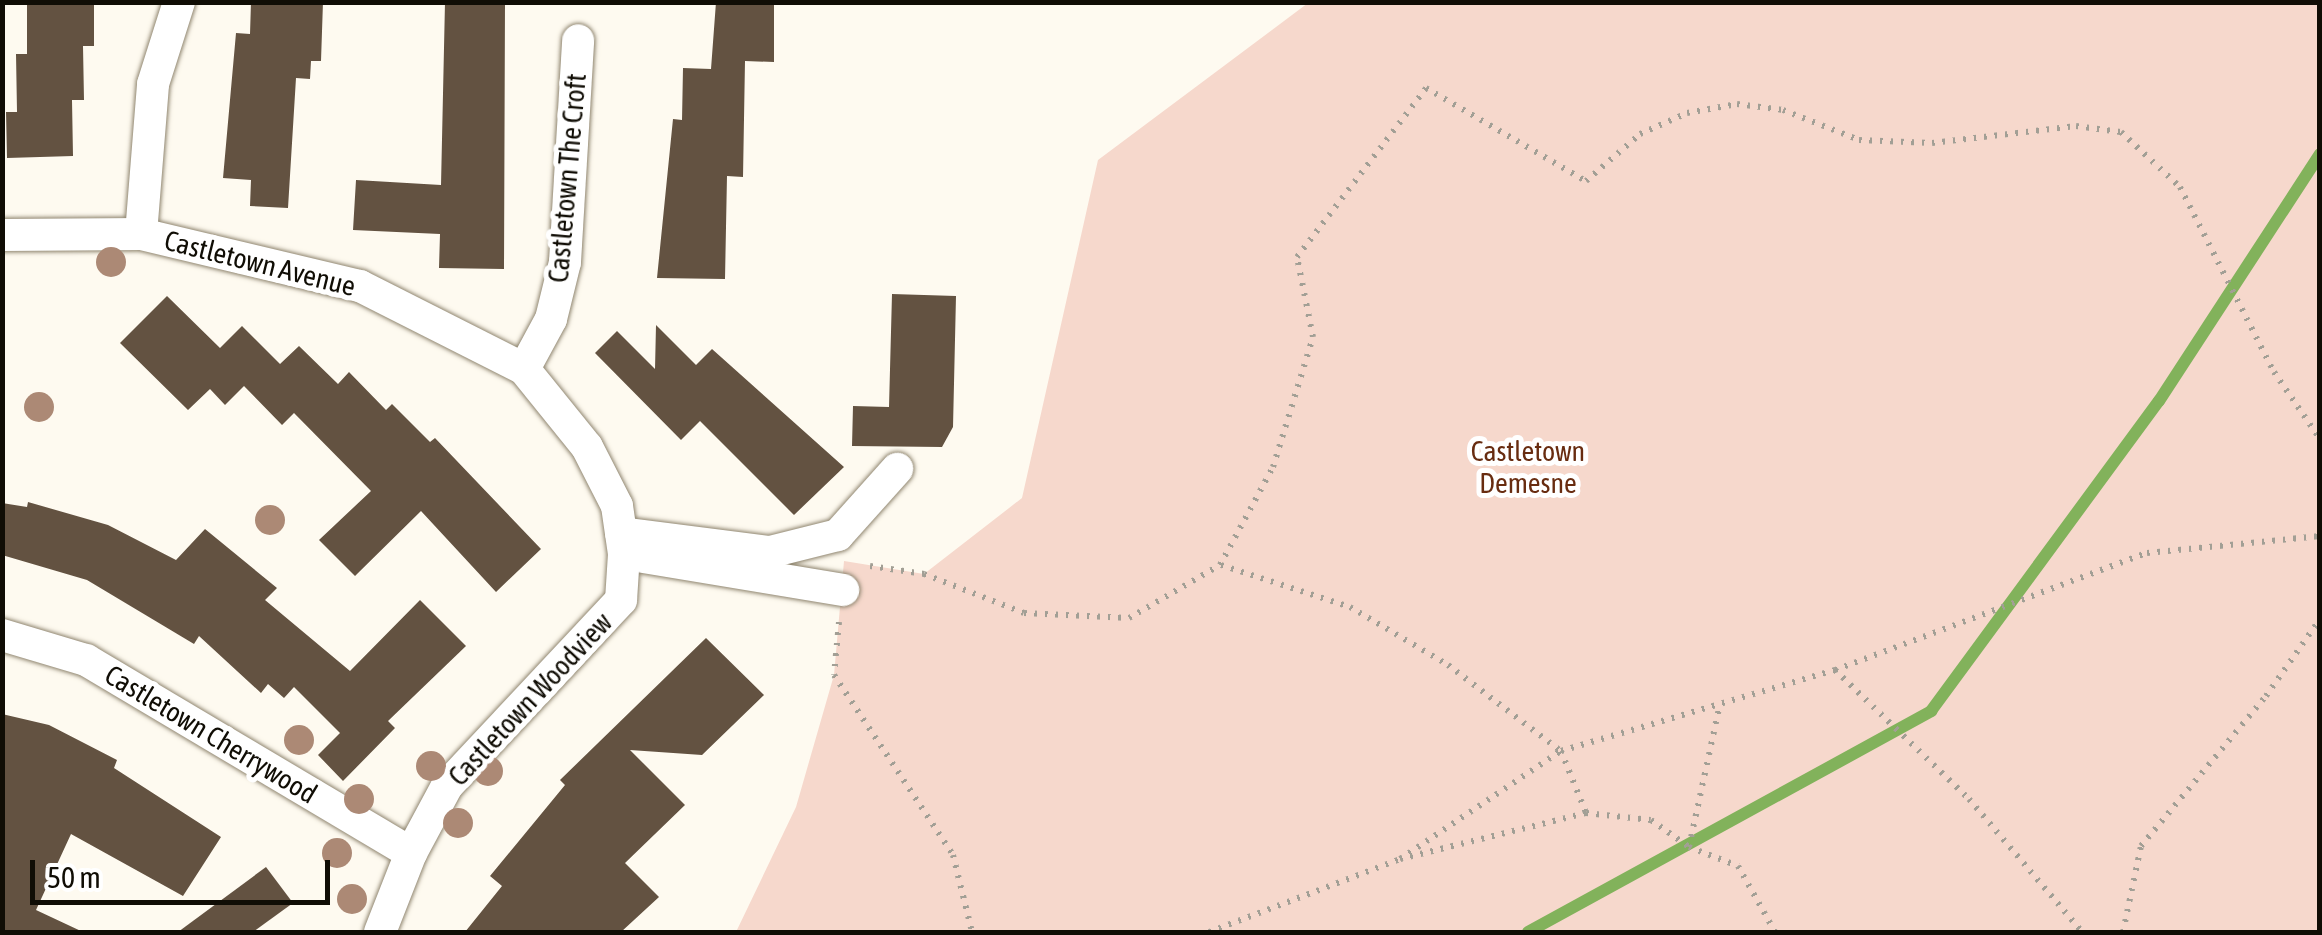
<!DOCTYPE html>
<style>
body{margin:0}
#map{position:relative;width:2322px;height:935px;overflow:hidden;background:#fefaf0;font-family:"Asap Condensed",sans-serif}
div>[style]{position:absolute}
.green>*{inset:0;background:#f6d8cc}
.stream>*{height:12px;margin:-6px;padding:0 6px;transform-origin:6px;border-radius:6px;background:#82b25b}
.building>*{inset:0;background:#635241}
.path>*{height:6px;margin-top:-3px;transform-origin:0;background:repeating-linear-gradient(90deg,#a29f95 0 2.5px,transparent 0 10.5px)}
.roads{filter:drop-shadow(0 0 2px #908670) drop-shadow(0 0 2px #908670)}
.minor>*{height:32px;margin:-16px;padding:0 16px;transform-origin:16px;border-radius:16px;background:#fff}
.trees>*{width:30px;height:30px;margin:-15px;border-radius:50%;background:#ac8975}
span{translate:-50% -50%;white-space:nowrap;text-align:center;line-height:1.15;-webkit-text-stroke:10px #fff;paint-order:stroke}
.street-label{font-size:28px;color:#100d05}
.park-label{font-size:28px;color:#682c10}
.frame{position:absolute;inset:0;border:5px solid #100d05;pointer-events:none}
.scale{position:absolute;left:30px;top:860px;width:300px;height:45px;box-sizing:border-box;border:5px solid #100d05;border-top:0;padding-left:12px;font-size:30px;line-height:35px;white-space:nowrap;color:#100d05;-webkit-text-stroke:8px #fff;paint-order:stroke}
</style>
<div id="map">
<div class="green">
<div style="clip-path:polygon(1308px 3px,2319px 3px,2319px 932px,736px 932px,796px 807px,834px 675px,844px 561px,924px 574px,1022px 498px,1098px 160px)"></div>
</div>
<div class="stream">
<div style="left:1528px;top:932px;width:460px;rotate:-28.7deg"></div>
<div style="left:1931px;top:711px;width:385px;rotate:-53.7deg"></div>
<div style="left:2159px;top:401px;width:295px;rotate:-56.9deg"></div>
</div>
<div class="building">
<div style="clip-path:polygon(27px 2px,94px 2px,94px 46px,83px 46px,84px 100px,72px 100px,73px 156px,7px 158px,6px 112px,17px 112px,16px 54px,27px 54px)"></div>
<div style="clip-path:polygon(251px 2px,323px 2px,321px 61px,311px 61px,310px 79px,296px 78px,288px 208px,250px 206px,251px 180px,223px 178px,236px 33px,250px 34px)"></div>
<div style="clip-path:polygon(445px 2px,505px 2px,504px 269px,439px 268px,440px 234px,353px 230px,356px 180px,441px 185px)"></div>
<div style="clip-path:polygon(716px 2px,774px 2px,774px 62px,745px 61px,743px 177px,727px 176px,725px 279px,657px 278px,673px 119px,682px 120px,683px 68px,711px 69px)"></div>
<div style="clip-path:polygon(892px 294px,956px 296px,953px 427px,942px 447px,852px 446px,853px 406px,889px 407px)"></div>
<div style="clip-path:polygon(167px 296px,220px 348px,242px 326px,280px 364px,299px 346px,338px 384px,349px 372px,386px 410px,392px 404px,430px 442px,435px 438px,541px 549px,496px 592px,421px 511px,355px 576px,319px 540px,371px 491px,294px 413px,282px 425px,244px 386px,225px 405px,210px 389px,188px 410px,120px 343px)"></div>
<div style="clip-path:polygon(656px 325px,696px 365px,712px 349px,844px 467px,794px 515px,700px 421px,681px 440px,595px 353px,617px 331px,655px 369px)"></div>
<div style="clip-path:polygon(28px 502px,108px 525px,176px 560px,205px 529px,277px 588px,265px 600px,350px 671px,420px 600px,466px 646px,388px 721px,395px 728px,343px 781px,318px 755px,340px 733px,294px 687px,284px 698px,268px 684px,261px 693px,199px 636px,194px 644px,87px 580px,2px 555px,2px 503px,27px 507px)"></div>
<div style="clip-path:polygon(706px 638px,764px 695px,702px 755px,630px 750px,685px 805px,625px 863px,659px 897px,621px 932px,465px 932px,502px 886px,490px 876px,565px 785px,560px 780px)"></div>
<div style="clip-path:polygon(2px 714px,49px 725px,117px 760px,114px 768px,221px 837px,183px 896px,71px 834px,36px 910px,83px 932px,2px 932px)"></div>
<div style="clip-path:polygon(266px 867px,293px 903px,253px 932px,178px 932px)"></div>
</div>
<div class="path">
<div style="left:1221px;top:565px;width:136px;rotate:18deg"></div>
<div style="left:1350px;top:607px;width:114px;rotate:30.6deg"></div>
<div style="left:1448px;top:665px;width:142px;rotate:37.3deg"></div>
<div style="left:1561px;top:751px;width:67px;rotate:68deg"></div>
<div style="left:870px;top:566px;width:55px;rotate:8.4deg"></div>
<div style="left:924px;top:574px;width:107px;rotate:21.3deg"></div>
<div style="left:1024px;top:613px;width:105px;rotate:2.7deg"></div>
<div style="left:1129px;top:618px;width:105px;rotate:-30.2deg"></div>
<div style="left:1220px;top:565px;width:111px;rotate:-61.6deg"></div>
<div style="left:1273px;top:467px;width:136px;rotate:-72.9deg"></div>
<div style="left:1313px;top:337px;width:82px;rotate:-101.3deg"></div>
<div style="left:1297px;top:257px;width:213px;rotate:-52.6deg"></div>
<div style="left:1426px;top:88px;width:185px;rotate:30.2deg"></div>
<div style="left:1586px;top:181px;width:72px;rotate:-41deg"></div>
<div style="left:1640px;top:134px;width:51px;rotate:-24.1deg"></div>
<div style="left:1687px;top:113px;width:51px;rotate:-10.2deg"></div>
<div style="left:1737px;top:104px;width:46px;rotate:7.4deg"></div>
<div style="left:1783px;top:110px;width:82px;rotate:21.5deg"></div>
<div style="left:1859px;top:140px;width:73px;rotate:2.4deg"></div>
<div style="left:1932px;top:143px;width:145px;rotate:-6.7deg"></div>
<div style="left:2076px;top:126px;width:45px;rotate:7.6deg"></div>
<div style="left:2121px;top:132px;width:81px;rotate:43deg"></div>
<div style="left:2180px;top:187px;width:208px;rotate:63.1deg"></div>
<div style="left:2274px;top:372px;width:81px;rotate:55.5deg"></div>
<div style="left:839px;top:622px;width:53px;rotate:95.4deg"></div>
<div style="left:834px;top:675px;width:216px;rotate:56.5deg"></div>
<div style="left:953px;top:855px;width:79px;rotate:76.1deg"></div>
<div style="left:1835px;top:670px;width:333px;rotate:-20.6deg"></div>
<div style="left:2147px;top:553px;width:174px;rotate:-5.6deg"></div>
<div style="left:1689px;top:847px;width:146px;rotate:-77.8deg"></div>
<div style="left:1400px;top:859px;width:194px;rotate:-33.9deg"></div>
<div style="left:1561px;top:751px;width:286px;rotate:-16.5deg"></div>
<div style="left:1835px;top:670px;width:186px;rotate:43.9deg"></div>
<div style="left:1969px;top:799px;width:175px;rotate:49.6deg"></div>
<div style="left:1209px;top:932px;width:204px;rotate:-20.9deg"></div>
<div style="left:1400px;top:859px;width:192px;rotate:-13.9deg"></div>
<div style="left:1586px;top:813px;width:65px;rotate:6.1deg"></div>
<div style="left:1651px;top:820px;width:47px;rotate:35.4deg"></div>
<div style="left:1689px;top:847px;width:53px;rotate:21.2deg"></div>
<div style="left:1738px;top:866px;width:76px;rotate:60.7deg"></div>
<div style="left:2123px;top:932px;width:88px;rotate:-78.2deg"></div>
<div style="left:2141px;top:846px;width:195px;rotate:-50.2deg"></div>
<div style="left:2266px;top:696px;width:94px;rotate:-55deg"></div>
</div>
<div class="roads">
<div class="minor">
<div style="left:141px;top:234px;width:150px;rotate:-85.4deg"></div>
<div style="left:153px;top:84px;width:86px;rotate:-72.4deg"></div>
<div style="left:2px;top:235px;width:139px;rotate:-0.4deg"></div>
<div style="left:141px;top:234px;width:225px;rotate:13.4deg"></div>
<div style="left:360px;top:286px;width:184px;rotate:26.8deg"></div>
<div style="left:524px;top:369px;width:100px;rotate:51.1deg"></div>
<div style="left:587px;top:447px;width:66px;rotate:63deg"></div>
<div style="left:617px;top:506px;width:49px;rotate:81.7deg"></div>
<div style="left:624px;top:554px;width:46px;rotate:93.7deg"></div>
<div style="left:621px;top:600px;width:255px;rotate:133.1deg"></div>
<div style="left:447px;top:786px;width:76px;rotate:118.2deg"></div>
<div style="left:411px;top:853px;width:85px;rotate:111.4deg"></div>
<div style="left:524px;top:369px;width:57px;rotate:-61.6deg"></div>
<div style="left:551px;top:319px;width:59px;rotate:-76.2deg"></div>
<div style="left:565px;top:262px;width:222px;rotate:-86.6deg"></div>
<div style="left:621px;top:533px;width:150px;rotate:7.3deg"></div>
<div style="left:770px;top:552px;width:70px;rotate:-14deg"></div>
<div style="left:838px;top:535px;width:89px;rotate:-48.2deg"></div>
<div style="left:644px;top:557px;width:202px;rotate:9.4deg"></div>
<div style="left:2px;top:635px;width:88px;rotate:16.6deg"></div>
<div style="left:86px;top:660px;width:378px;rotate:30.7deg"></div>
</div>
</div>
<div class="trees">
<div style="left:111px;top:262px"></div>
<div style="left:39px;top:407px"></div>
<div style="left:270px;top:520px"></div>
<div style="left:299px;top:740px"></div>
<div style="left:431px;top:766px"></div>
<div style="left:488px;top:771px"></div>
<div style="left:359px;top:799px"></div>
<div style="left:458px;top:823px"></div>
<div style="left:337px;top:853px"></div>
<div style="left:352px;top:899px"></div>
</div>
<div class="street-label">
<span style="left:567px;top:178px;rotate:-85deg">Castletown The Croft</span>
<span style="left:260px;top:263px;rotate:14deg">Castletown Avenue</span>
<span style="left:530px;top:699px;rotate:-47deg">Castletown Woodview</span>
<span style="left:211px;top:734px;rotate:31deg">Castletown Cherrywood</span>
</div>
<div class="park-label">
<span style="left:1528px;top:467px">Castletown<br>Demesne</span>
</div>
<div class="frame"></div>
<div class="scale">50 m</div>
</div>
